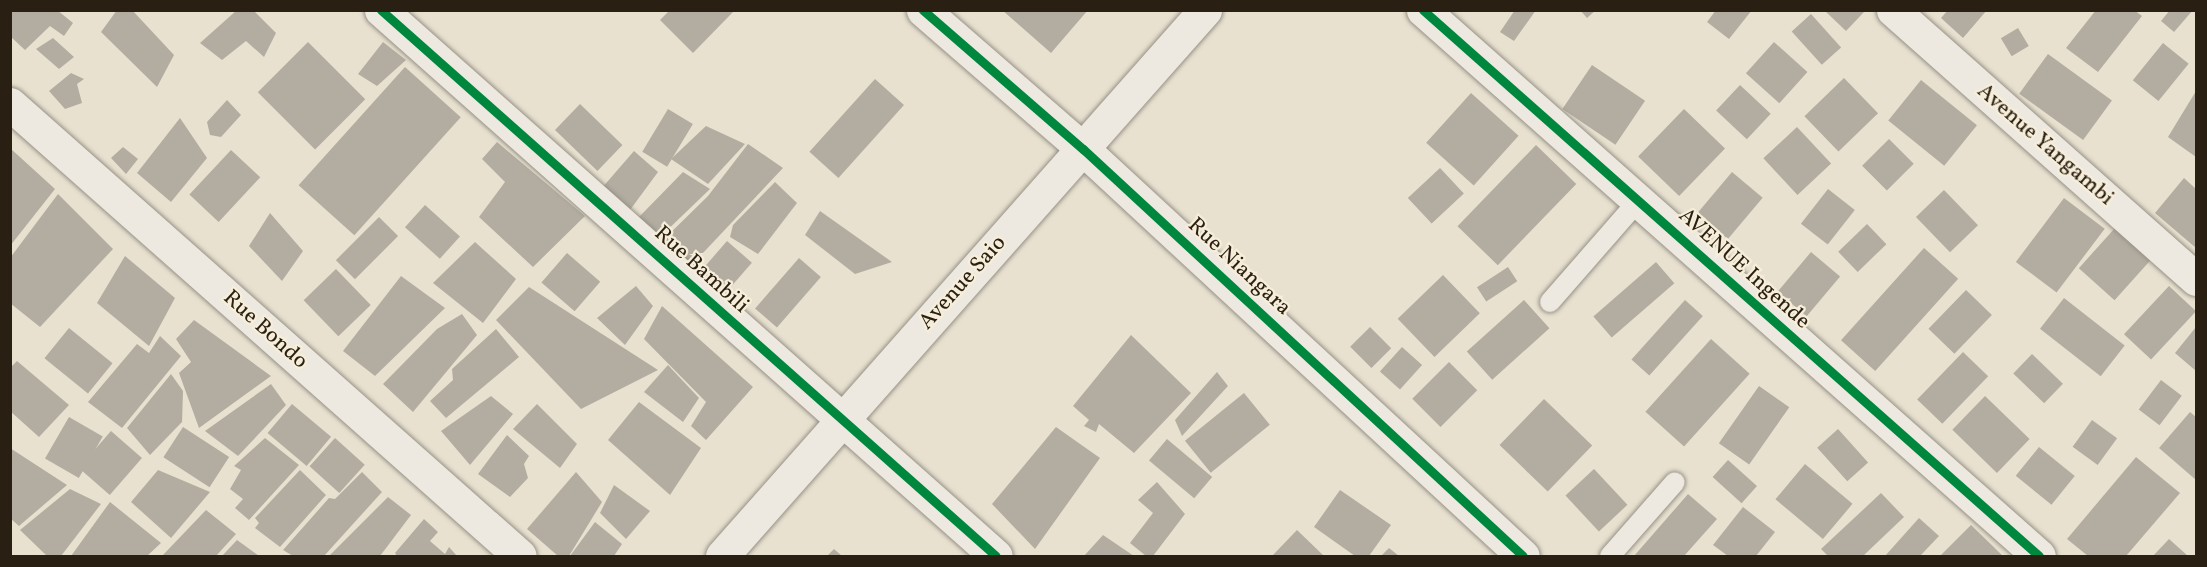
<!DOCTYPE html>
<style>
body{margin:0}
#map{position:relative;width:2207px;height:567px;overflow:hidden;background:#e8e1d0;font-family:Vollkorn,serif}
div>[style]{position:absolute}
.building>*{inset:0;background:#b3ada1;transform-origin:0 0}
.roads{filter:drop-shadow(0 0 2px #969186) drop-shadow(0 0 2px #969186)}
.service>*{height:20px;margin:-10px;padding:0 10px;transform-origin:10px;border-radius:10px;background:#ede9e0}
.minor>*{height:33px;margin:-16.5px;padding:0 16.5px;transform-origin:16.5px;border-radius:16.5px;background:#ede9e0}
.cycleway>*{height:9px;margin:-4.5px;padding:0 4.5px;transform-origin:4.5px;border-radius:4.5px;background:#00873e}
span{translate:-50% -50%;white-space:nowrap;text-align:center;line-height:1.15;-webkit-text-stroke:4.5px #f7eeda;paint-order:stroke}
.street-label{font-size:22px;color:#2a1f13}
.frame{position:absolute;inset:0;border:12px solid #2a1f13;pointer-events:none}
</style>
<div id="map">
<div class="building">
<div style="clip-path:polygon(10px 10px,57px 10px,73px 23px,64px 36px,50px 26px,25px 50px,10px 36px)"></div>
<div style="clip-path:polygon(117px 10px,132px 10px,174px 55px,157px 87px,101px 32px)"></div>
<div style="clip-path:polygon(237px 10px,253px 10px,276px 33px,264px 57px,246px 41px,222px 60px,200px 43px)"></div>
<div style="clip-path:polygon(670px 10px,735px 10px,693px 53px,660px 20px)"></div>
<div style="clip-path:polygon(1002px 10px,1088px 10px,1051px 53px)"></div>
<div style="clip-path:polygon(1515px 10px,1536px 10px,1514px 41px,1500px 32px)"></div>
<div style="clip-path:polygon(1580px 10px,1596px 10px,1587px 18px)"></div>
<div style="clip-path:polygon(1716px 10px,1752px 10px,1729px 39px,1707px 22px)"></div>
<div style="clip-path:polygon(1824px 10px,1862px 10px,1864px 12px,1846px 31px)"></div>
<div style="clip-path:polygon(1948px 10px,1987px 10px,1963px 38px,1941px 18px)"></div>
<div style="clip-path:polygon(2096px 10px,2134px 10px,2142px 16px,2098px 72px,2066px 48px)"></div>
<div style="clip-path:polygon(2170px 10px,2193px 10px,2174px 32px,2161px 21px)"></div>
<div style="left:1811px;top:14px;width:45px;height:26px;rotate:48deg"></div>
<div style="left:2018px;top:28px;width:21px;height:20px;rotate:59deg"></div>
<div style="clip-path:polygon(53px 38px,74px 57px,59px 69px,36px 49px)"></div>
<div style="left:308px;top:42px;width:81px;height:71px;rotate:45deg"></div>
<div style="clip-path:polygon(383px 42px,406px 60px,377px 86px,358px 74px)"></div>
<div style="left:1774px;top:42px;width:45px;height:42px;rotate:42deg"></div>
<div style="left:2163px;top:43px;width:33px;height:48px;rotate:39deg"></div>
<div style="left:2048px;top:54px;width:79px;height:49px;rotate:36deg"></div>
<div style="left:1592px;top:65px;width:64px;height:53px;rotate:34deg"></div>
<div style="left:405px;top:67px;width:75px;height:159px;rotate:42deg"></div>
<div style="clip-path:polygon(71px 73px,84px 79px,77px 84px,82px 103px,65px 109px,49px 91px)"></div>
<div style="left:1844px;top:78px;width:49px;height:55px;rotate:46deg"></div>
<div style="left:875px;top:79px;width:39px;height:98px;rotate:42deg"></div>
<div style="left:1921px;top:80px;width:72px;height:52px;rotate:39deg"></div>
<div style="left:1740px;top:85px;width:42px;height:35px;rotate:43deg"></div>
<div style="clip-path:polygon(2196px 91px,2196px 157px,2168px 137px)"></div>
<div style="left:1471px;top:93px;width:64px;height:67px;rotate:42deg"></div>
<div style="clip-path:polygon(227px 100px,241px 115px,221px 137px,210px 135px,207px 122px)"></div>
<div style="left:580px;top:104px;width:59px;height:36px;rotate:44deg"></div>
<div style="left:668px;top:109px;width:29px;height:50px;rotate:31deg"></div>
<div style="left:1684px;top:109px;width:57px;height:66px;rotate:44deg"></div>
<div style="clip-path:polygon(180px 118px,207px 158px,171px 202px,137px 173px)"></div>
<div style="clip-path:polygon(706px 126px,745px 144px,708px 184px,671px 159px)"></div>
<div style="left:1797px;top:127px;width:50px;height:46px;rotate:47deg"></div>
<div style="left:1889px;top:139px;width:35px;height:38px;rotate:45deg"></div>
<div style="clip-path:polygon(497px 142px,585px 216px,533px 267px,479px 217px,505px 182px,482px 159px)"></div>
<div style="clip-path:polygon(748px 144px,783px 168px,686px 271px,657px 246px,708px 196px)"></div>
<div style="left:1536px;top:145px;width:56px;height:113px;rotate:44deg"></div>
<div style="clip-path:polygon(123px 147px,138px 159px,126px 174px,111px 158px)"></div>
<div style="clip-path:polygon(10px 148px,55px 189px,10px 246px)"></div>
<div style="left:231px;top:150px;width:40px;height:61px;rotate:43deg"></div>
<div style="clip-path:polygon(634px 151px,658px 172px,630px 210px,601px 189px)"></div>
<div style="left:1440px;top:168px;width:35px;height:44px;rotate:47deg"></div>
<div style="clip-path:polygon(683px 172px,710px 189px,658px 239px,639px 217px)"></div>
<div style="left:1732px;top:172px;width:40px;height:54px;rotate:40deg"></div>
<div style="clip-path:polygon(2184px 178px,2196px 189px,2196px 248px,2155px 213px)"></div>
<div style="clip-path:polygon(775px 182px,797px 203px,758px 254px,730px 237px,733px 225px)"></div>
<div style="left:1828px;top:189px;width:34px;height:44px;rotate:38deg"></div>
<div style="left:1944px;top:190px;width:49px;height:39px;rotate:46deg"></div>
<div style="clip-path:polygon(58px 194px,113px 249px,40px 327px,10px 303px,10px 258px)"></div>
<div style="left:2064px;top:198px;width:51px;height:80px;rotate:37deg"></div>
<div style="left:425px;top:205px;width:47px;height:30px;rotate:42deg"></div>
<div style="clip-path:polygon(820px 211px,892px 262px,855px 274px,805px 235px)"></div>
<div style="clip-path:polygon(270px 213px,303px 251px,282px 281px,249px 246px)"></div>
<div style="left:379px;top:217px;width:27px;height:61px;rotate:45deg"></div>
<div style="left:1867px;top:224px;width:28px;height:40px;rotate:46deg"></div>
<div style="left:2115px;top:228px;width:48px;height:54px;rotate:42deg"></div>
<div style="left:727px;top:241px;width:33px;height:46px;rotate:41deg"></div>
<div style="clip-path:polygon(475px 242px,516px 279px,483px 323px,433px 283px)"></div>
<div style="left:1924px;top:248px;width:46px;height:124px;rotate:42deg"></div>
<div style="left:1811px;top:252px;width:38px;height:52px;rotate:40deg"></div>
<div style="left:567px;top:253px;width:44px;height:39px;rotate:41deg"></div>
<div style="clip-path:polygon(125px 256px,175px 298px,149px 346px,97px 303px)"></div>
<div style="left:799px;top:258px;width:29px;height:67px;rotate:41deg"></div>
<div style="left:1656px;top:262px;width:28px;height:83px;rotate:49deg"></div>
<div style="left:1508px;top:267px;width:17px;height:37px;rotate:57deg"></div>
<div style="left:336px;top:269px;width:50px;height:45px;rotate:46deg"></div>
<div style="left:1443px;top:275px;width:53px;height:63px;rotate:46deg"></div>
<div style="clip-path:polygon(401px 276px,445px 308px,375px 376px,343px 351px)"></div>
<div style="clip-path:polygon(636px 286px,653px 306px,625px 345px,597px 318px)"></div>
<div style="left:2169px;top:286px;width:37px;height:66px;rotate:43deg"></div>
<div style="clip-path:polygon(529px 287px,658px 370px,581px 409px,496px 320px)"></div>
<div style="left:1966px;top:290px;width:36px;height:54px;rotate:44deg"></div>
<div style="left:2064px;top:298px;width:77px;height:39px;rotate:38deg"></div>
<div style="left:1524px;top:300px;width:38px;height:77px;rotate:48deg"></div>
<div style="left:1685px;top:300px;width:24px;height:80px;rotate:42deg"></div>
<div style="clip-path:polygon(662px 306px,753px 387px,706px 440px,691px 426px,706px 402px,644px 339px)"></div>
<div style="clip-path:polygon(462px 314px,477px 335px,413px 412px,383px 384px,437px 329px)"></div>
<div style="clip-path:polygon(194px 320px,271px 376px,199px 428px,179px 373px,191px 362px,176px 339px)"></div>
<div style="left:1370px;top:327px;width:30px;height:28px;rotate:45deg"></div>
<div style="clip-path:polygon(2196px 327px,2196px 371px,2175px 353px)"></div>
<div style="left:69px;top:328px;width:56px;height:39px;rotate:39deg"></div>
<div style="clip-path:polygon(496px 329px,519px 357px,446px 418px,430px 401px,453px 380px,452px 369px)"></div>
<div style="clip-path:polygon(1131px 335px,1191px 393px,1134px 453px,1099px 424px,1096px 432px,1084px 426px,1089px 420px,1073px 406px)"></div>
<div style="clip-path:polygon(160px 336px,181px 356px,122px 428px,88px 402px,137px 344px,149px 353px)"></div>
<div style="left:1711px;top:339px;width:52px;height:98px;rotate:42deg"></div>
<div style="left:1402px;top:347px;width:27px;height:33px;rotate:42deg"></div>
<div style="left:1963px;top:352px;width:35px;height:66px;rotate:44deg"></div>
<div style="left:2032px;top:354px;width:43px;height:27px;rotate:44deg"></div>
<div style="clip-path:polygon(17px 361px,69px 405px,39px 437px,10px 411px,10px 368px)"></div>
<div style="left:1449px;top:362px;width:40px;height:52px;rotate:45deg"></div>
<div style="clip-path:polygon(668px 365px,699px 398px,683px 422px,644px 392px)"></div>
<div style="clip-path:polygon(1217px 372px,1228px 386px,1182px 436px,1175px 420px)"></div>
<div style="clip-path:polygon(171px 374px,183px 391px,182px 422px,150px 455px,127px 428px)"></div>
<div style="left:2161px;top:380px;width:26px;height:37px;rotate:37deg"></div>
<div style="clip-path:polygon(271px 384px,286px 405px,238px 456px,205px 431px)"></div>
<div style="left:1759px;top:386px;width:37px;height:70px;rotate:35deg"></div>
<div style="left:1244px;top:393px;width:41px;height:76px;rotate:51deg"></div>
<div style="clip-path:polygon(491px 396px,513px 414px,470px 465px,441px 431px)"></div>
<div style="left:1985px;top:396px;width:62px;height:47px;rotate:44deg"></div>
<div style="left:1544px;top:399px;width:67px;height:64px;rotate:44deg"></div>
<div style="clip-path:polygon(639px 402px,701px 448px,670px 495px,608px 440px)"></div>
<div style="left:292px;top:404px;width:51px;height:38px;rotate:40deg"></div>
<div style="clip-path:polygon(537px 404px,577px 444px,560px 468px,513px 429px)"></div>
<div style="clip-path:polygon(2190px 412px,2196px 417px,2196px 480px,2159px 448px)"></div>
<div style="left:69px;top:417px;width:39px;height:48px;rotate:30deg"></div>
<div style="left:2092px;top:420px;width:31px;height:33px;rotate:36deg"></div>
<div style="left:183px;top:427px;width:55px;height:36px;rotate:33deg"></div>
<div style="clip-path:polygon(1056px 427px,1100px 458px,1035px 549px,992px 504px)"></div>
<div style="left:1838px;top:429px;width:45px;height:28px;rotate:48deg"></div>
<div style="left:111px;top:431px;width:41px;height:49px;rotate:41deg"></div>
<div style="clip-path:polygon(507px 435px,529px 456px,524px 464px,528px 478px,510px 497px,478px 474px)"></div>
<div style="clip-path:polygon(265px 438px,299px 465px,249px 520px,235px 508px,243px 499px,230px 489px,241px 470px,234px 466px)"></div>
<div style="left:335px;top:438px;width:40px;height:38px;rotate:42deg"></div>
<div style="left:1167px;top:439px;width:59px;height:28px;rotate:40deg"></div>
<div style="left:2039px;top:447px;width:46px;height:37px;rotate:39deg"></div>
<div style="clip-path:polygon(10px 448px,67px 485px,19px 526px,10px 518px)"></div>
<div style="clip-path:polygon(2136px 457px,2180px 493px,2126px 556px,2088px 556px,2067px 539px)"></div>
<div style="left:1728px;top:460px;width:39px;height:23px;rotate:42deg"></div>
<div style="left:1805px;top:464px;width:62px;height:46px;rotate:40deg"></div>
<div style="left:1594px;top:469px;width:49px;height:39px;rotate:47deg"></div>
<div style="clip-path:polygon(158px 470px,210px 492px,171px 538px,131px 502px)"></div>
<div style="clip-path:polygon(300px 470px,326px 495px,280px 547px,255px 528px,259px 523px,255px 518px)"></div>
<div style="clip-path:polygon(362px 472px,382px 492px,324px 556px,293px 556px,283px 550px,329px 498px,335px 499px)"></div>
<div style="clip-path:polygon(576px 472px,602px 502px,569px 556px,558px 556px,527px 529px)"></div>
<div style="clip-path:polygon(1157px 482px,1185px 514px,1153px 556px,1146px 556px,1130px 543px,1153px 513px,1138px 500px)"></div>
<div style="clip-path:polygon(614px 485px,650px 511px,626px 539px,600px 513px)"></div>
<div style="clip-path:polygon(70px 489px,101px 504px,61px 556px,47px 556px,20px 530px)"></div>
<div style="clip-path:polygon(1340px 490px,1391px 525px,1369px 556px,1355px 556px,1314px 527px)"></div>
<div style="clip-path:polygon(1881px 493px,1904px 517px,1863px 556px,1828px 556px,1821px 549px)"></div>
<div style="clip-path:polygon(1688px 494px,1717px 519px,1684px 556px,1634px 556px)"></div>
<div style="clip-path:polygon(388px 497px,411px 515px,380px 556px,329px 556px)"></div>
<div style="clip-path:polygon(110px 502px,161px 543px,147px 556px,71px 556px)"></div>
<div style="clip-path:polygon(1743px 507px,1775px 532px,1756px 556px,1728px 556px,1713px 545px)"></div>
<div style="clip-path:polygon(206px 510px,236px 534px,216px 556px,162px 556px)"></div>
<div style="clip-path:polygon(1919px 518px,1939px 536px,1920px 556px,1885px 556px)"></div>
<div style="clip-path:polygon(424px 519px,438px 532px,430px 541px,445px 554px,449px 547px,457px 556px,397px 556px,395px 553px)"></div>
<div style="clip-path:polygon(595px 522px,622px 544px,614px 556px,570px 556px)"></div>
<div style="clip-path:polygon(1971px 525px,2003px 556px,1940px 556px)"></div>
<div style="clip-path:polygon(1297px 530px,1324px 556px,1272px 556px)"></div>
<div style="clip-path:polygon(1103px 535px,1134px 556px,1084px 556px)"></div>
<div style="clip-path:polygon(2169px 539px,2188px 556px,2153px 556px)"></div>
<div style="clip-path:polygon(237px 540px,259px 556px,222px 556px)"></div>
<div style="clip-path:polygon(1389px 548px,1399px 556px,1381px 556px)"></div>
<div style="clip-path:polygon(834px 549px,842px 556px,827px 556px)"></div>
</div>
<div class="roads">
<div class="service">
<div style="left:1550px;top:302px;width:134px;rotate:-48.9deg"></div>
<div style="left:1610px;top:556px;width:98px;rotate:-48.7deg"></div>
</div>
<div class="minor">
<div style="left:381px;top:10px;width:822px;rotate:41.6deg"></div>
<div style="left:923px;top:10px;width:212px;rotate:41deg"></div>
<div style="left:1083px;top:149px;width:599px;rotate:42.77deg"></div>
<div style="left:1423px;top:10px;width:823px;rotate:41.55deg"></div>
<div style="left:1893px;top:10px;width:405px;rotate:41.6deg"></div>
<div style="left:10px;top:104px;width:681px;rotate:41.55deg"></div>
<div style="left:722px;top:556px;width:729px;rotate:-48.5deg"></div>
</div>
</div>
<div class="cycleway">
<div style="left:381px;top:10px;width:822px;rotate:41.6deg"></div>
<div style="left:923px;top:10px;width:212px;rotate:41deg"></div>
<div style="left:1083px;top:149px;width:599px;rotate:42.77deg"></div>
<div style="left:1423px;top:10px;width:823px;rotate:41.55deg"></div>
</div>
<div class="street-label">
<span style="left:2045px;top:145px;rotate:41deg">Avenue Yangambi</span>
<span style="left:1239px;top:267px;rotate:43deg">Rue Niangara</span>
<span style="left:1744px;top:269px;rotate:42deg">AVENUE Ingende</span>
<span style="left:701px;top:270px;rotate:42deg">Rue Bambili</span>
<span style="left:963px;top:283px;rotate:-48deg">Avenue Saio</span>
<span style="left:265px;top:330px;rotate:42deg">Rue Bondo</span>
</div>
<div class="frame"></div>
</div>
